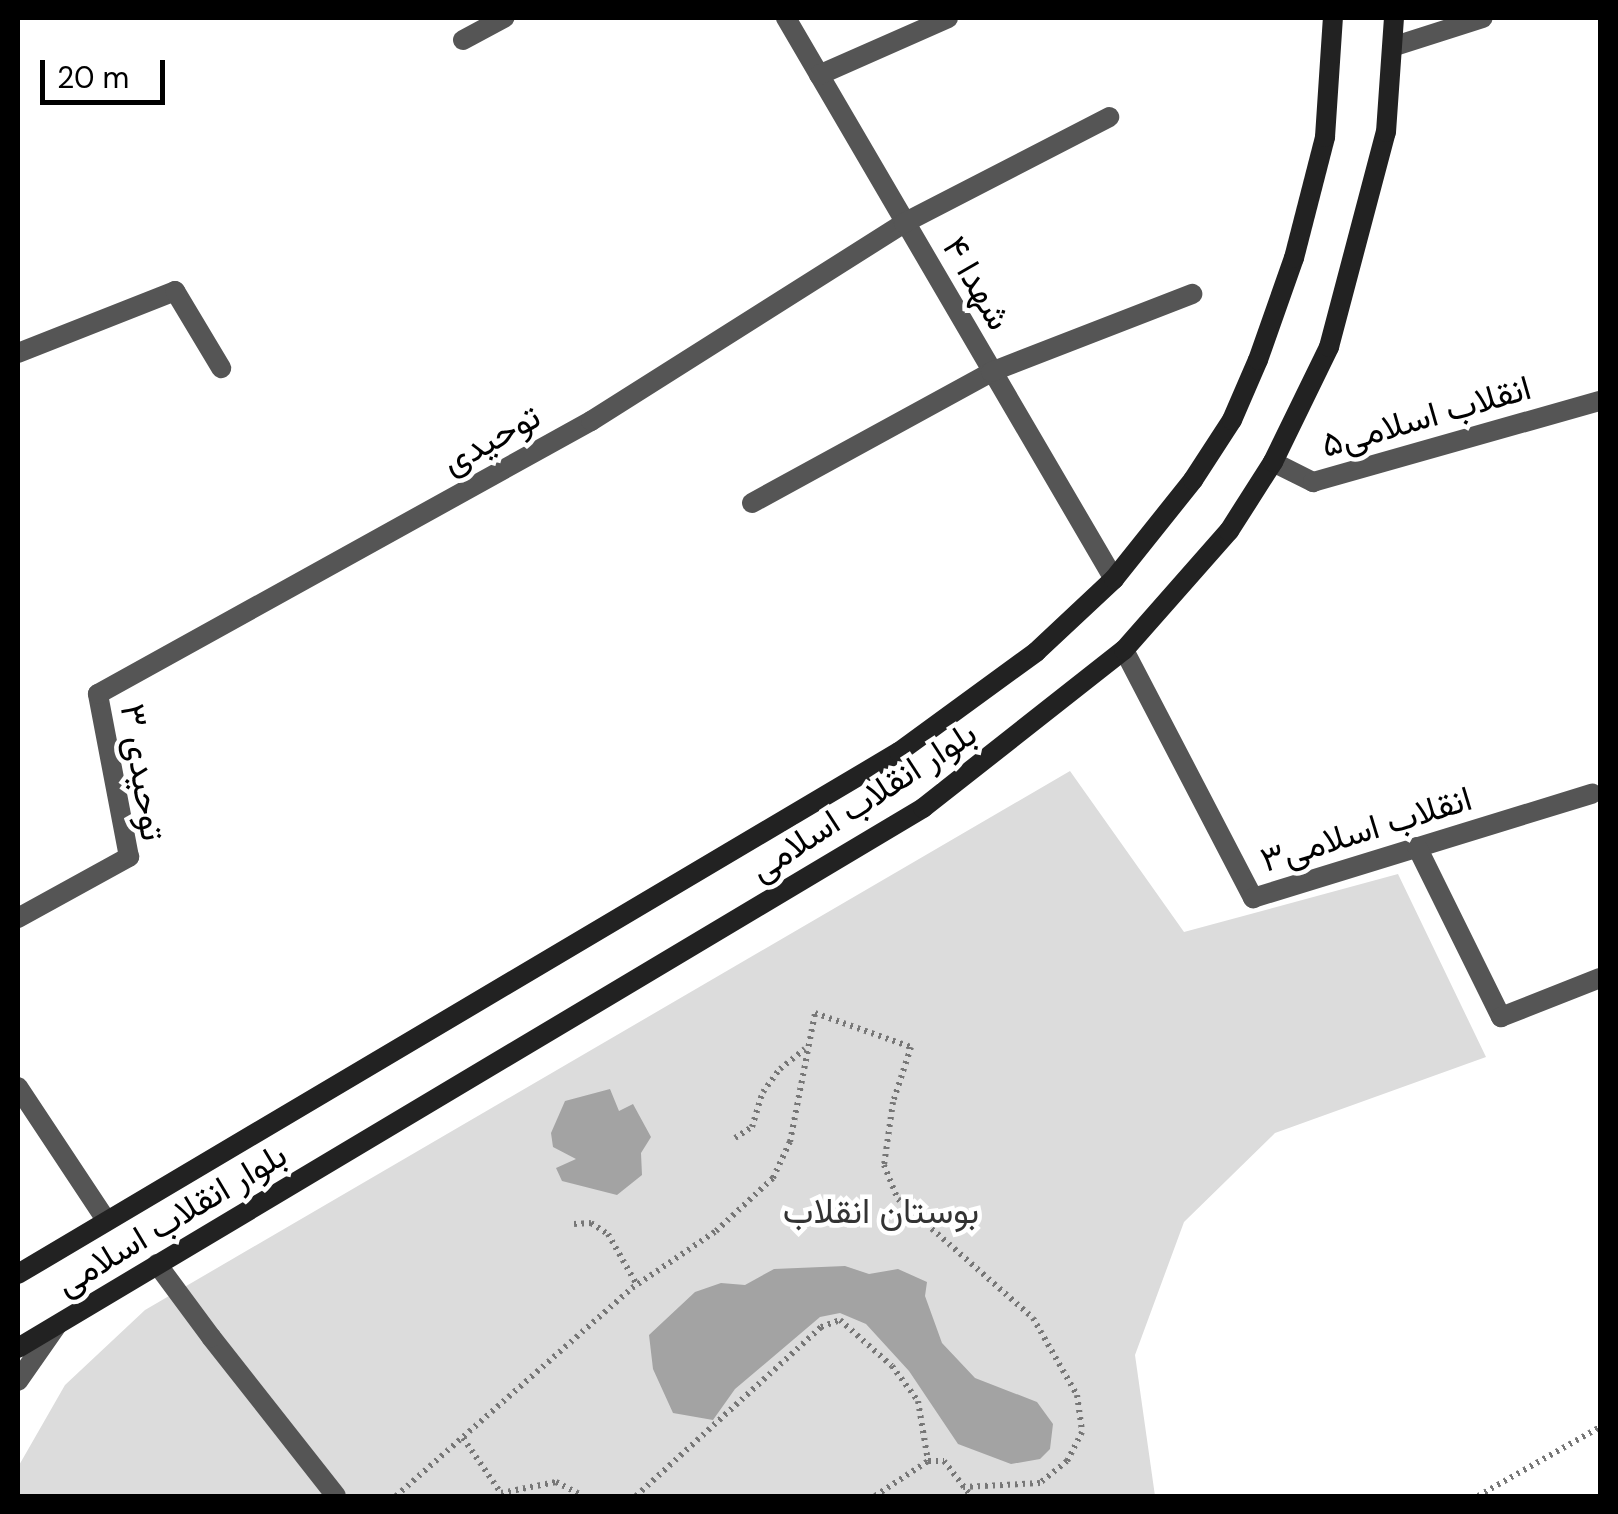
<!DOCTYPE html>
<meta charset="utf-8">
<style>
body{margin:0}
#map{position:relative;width:1618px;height:1514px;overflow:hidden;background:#fff;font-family:"DM Sans",Vazirmatn,sans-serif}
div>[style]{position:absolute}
.green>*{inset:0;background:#dcdcdc}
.water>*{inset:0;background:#a3a3a3}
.path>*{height:6px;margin-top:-3px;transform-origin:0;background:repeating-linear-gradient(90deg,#777 0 2.5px,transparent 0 7.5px)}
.lane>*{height:20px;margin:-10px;padding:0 10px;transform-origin:10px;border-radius:10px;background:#555}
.street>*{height:20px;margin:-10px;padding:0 10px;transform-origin:10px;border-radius:10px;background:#555}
.secondary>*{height:20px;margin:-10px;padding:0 10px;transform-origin:10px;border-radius:10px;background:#222}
span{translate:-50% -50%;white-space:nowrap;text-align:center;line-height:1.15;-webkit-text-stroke:9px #fff;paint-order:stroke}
.street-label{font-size:35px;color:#000}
.park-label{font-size:35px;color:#333}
.frame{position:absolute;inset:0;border:20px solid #000;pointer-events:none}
.scale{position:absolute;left:40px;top:60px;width:125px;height:45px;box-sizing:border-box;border:5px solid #000;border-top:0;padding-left:12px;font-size:30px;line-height:35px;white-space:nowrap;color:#000;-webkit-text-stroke:8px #fff;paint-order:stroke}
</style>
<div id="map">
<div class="green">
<div style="clip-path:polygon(1070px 771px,1184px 932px,1398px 874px,1486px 1057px,1275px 1133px,1184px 1222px,1135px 1355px,1155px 1496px,18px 1496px,18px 1467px,65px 1385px,145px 1310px)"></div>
</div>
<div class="water">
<div style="clip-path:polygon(610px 1089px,619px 1111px,633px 1104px,651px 1137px,641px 1153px,642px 1175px,617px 1195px,562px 1181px,556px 1168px,576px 1159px,553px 1147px,551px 1133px,565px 1101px)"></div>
<div style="clip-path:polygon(845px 1266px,869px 1274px,898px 1269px,927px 1282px,925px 1296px,942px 1343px,975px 1378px,1037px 1402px,1053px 1424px,1050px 1449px,1040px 1459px,1011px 1464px,958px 1444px,909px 1371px,866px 1324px,840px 1313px,820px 1317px,735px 1389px,713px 1420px,673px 1413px,653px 1369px,649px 1335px,695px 1292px,721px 1283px,745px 1285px,774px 1269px)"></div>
</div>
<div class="path">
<div style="left:735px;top:1138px;width:20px;rotate:-33deg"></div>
<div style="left:752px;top:1127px;width:37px;rotate:-73deg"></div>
<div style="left:763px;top:1092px;width:29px;rotate:-54deg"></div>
<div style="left:780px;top:1069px;width:32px;rotate:-39deg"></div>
<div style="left:574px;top:1224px;width:17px;rotate:-3deg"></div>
<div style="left:591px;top:1223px;width:20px;rotate:33deg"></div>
<div style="left:608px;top:1234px;width:59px;rotate:60.4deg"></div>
<div style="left:463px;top:1438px;width:67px;rotate:55.4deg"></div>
<div style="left:501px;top:1493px;width:56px;rotate:-11.3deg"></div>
<div style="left:556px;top:1482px;width:30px;rotate:27deg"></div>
<div style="left:396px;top:1496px;width:315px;rotate:-41.4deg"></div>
<div style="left:632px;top:1288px;width:102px;rotate:-34.2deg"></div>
<div style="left:716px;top:1231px;width:78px;rotate:-42.9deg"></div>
<div style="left:773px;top:1178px;width:40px;rotate:-65deg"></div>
<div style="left:790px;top:1142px;width:131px;rotate:-79deg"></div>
<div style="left:815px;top:1013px;width:102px;rotate:19.5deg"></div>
<div style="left:911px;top:1047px;width:58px;rotate:108.1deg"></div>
<div style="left:893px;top:1102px;width:64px;rotate:98.1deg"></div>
<div style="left:884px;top:1165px;width:37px;rotate:68deg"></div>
<div style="left:898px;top:1199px;width:180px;rotate:41.4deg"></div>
<div style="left:1033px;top:1318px;width:89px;rotate:60.3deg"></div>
<div style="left:1077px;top:1395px;width:37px;rotate:82deg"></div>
<div style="left:1082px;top:1432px;width:33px;rotate:117deg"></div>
<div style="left:1067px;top:1461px;width:35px;rotate:141deg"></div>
<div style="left:1040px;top:1483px;width:77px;rotate:177deg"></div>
<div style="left:636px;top:1496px;width:251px;rotate:-42.4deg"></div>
<div style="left:821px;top:1327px;width:20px;rotate:-20deg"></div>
<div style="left:840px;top:1320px;width:69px;rotate:41.5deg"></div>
<div style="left:892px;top:1366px;width:44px;rotate:53.4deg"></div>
<div style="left:918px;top:1401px;width:61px;rotate:80.5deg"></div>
<div style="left:875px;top:1496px;width:64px;rotate:-33.4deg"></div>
<div style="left:928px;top:1461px;width:16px"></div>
<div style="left:944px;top:1461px;width:44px;rotate:52.4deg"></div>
<div style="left:1478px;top:1496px;width:140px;rotate:-29.5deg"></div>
</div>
<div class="lane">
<div style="left:211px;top:1337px;width:202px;rotate:51.8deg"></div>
</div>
<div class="street">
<div style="left:786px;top:18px;width:650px;rotate:59.69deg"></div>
<div style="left:463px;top:40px;width:47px;rotate:-28.2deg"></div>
<div style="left:1395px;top:46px;width:92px;rotate:-17.7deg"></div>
<div style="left:819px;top:75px;width:141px;rotate:-23.8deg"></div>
<div style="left:18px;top:353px;width:169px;rotate:-21.5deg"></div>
<div style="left:175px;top:291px;width:90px;rotate:59.1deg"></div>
<div style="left:1273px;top:462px;width:45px;rotate:26.6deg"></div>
<div style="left:1313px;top:482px;width:298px;rotate:-15.8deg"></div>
<div style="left:752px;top:503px;width:273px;rotate:-28.7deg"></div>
<div style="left:991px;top:372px;width:216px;rotate:-21.2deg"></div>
<div style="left:1124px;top:650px;width:280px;rotate:62.5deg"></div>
<div style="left:1253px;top:898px;width:355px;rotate:-17.1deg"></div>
<div style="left:1417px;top:847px;width:190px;rotate:63.7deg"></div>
<div style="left:1501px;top:1017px;width:106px;rotate:-21.5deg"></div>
<div style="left:18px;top:918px;width:127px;rotate:-28.8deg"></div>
<div style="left:129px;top:857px;width:166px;rotate:-100.8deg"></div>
<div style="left:98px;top:694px;width:564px;rotate:-28.98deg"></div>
<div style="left:591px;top:421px;width:370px;rotate:-32.3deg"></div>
<div style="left:904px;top:223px;width:231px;rotate:-27.3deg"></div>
<div style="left:18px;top:1087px;width:159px;rotate:56.5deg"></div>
<div style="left:157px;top:1264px;width:91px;rotate:53.5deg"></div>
<div style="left:18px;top:1381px;width:68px;rotate:-55.1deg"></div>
</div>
<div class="secondary">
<div style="left:18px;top:1274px;width:1024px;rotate:-30.65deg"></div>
<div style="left:899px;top:752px;width:170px;rotate:-36.1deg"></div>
<div style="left:1036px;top:652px;width:107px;rotate:-43.1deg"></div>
<div style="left:1114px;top:579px;width:127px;rotate:-51.4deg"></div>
<div style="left:1193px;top:480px;width:72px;rotate:-57deg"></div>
<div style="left:1232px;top:420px;width:65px;rotate:-66.6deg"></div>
<div style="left:1258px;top:360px;width:108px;rotate:-70.6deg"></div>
<div style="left:1294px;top:258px;width:125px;rotate:-75.6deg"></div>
<div style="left:1325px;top:137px;width:119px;rotate:-86.2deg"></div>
<div style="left:18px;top:1348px;width:1054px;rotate:-30.82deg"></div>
<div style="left:923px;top:808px;width:256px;rotate:-38.2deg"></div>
<div style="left:1124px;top:650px;width:159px;rotate:-48.6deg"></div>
<div style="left:1229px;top:531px;width:82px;rotate:-57.5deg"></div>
<div style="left:1273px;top:462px;width:128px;rotate:-64deg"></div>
<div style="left:1329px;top:347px;width:222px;rotate:-75.2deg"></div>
<div style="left:1386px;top:132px;width:114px;rotate:-86deg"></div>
</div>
<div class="street-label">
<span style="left:977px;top:283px;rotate:60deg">شهدا ۴</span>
<span style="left:1426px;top:416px;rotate:-16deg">انقلاب اسلامی۵</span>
<span style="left:491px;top:439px;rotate:-29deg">توحیدی</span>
<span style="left:143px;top:772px;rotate:81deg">توحیدی ۳</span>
<span style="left:863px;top:801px;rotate:-33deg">بلوار انقلاب اسلامی</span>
<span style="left:1366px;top:829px;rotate:-17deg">انقلاب اسلامی۳</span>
<span style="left:171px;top:1219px;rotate:-31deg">بلوار انقلاب اسلامی</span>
</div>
<div class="park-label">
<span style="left:881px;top:1211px">بوستان انقلاب</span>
</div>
<div class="frame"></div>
<div class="scale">20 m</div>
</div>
